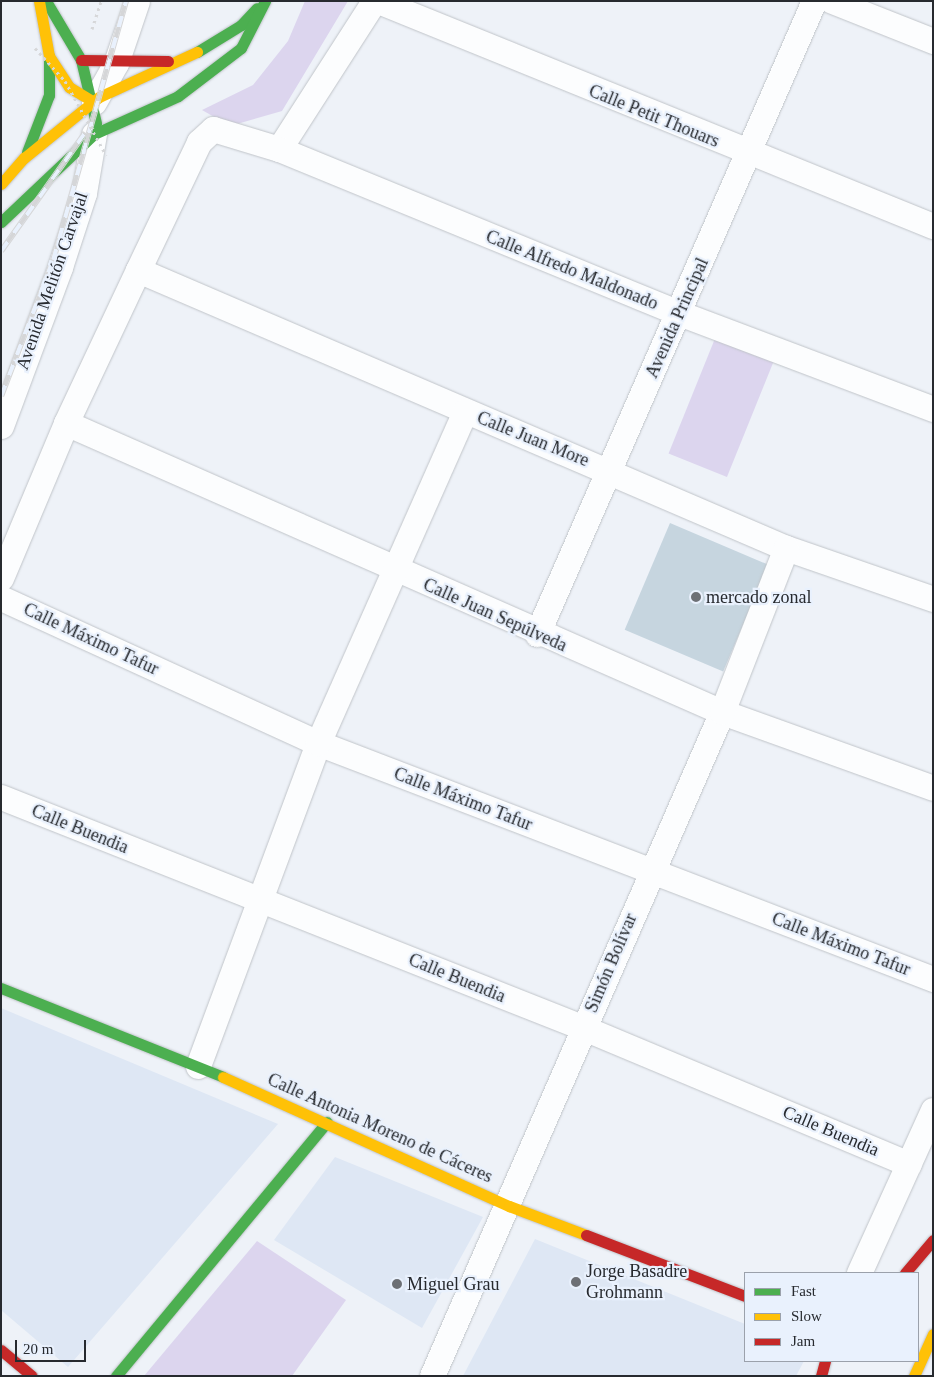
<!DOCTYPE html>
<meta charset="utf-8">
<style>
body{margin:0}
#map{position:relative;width:934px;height:1377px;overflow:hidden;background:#eef2f8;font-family:"Times New Roman",serif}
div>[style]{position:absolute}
.built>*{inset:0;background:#dee7f4}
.green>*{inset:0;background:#dcd5ee;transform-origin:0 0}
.building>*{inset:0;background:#c6d5df;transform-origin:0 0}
.path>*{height:3px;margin-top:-1.5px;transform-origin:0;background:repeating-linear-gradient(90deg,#d6d7d9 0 2.5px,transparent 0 6.5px)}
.roads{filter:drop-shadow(0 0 1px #c0c4c9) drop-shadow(0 0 1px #c0c4c9)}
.street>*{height:25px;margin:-12.5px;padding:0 12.5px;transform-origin:12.5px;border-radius:12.5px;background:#fcfdfe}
.fast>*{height:11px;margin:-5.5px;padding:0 5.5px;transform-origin:5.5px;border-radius:5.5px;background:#4caf50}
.slow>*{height:11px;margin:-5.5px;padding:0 5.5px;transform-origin:5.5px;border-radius:5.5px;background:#ffc107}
.jam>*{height:11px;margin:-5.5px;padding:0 5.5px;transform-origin:5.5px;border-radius:5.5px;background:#c62828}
.rail>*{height:5.5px;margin-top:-2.75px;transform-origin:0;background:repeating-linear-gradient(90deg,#e9f1fd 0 11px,#d5d6d8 0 22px);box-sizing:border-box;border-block:1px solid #d5d6d8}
.path-bridge>*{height:3px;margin-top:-1.5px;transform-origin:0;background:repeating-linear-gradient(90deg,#d6d7d9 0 2.5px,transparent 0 6.5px)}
.dots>*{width:14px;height:14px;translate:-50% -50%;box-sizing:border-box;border:2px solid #e9f1fd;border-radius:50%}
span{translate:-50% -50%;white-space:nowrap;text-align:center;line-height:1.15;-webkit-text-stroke:4.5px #e9f1fd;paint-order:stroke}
.street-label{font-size:18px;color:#272a2f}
.poi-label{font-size:18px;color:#272a2f}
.left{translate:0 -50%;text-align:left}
.frame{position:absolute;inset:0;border:2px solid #272a2f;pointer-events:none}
.legend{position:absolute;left:744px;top:1272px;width:175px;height:90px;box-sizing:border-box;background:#e9f1fd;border:1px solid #9ba1ab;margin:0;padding:6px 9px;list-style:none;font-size:15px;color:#272a2f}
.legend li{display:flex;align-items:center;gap:10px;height:25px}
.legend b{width:25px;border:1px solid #9ba1ab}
.scale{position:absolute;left:15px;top:1340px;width:71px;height:22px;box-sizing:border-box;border:2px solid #272a2f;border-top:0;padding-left:6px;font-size:15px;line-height:18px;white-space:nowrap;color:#272a2f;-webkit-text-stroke:4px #e9f1fd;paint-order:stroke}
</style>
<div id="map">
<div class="built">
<div style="clip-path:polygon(1px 1008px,278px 1124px,68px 1367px,1px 1310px)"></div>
<div style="clip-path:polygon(335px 1157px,483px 1217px,422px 1328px,274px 1240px)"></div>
<div style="clip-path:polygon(535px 1239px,745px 1324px,745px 1361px,804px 1361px,796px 1376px,463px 1376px)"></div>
</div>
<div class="green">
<div style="clip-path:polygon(305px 1px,348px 1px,282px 111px,230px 126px,202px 110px,253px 85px,288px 41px)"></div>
<div style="left:718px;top:331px;width:63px;height:132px;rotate:22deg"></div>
<div style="clip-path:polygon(257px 1241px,346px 1300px,292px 1376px,144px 1376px)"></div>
</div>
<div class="building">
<div style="left:670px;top:523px;width:107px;height:116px;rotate:23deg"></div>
</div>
<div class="path">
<div style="left:92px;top:29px;width:29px;rotate:-72deg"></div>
</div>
<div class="roads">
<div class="street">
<div style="left:378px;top:1px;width:599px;rotate:22.07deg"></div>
<div style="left:832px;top:1px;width:109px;rotate:21.6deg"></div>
<div style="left:94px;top:102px;width:45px;rotate:-60.6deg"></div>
<div style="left:116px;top:63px;width:65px;rotate:-71.3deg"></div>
<div style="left:279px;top:149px;width:176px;rotate:-57.3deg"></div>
<div style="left:138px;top:270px;width:705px;rotate:23.22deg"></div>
<div style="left:786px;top:548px;width:156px;rotate:19.1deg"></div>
<div style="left:66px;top:423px;width:717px;rotate:23.78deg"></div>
<div style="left:722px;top:712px;width:224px;rotate:19.8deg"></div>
<div style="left:1px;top:426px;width:170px;rotate:-69.6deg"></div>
<div style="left:60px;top:267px;width:78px;rotate:-72deg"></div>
<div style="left:84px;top:193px;width:60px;rotate:-80.4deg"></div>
<div style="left:1px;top:578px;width:168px;rotate:-67.2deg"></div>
<div style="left:66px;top:423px;width:169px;rotate:-64.8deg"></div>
<div style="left:138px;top:270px;width:142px;rotate:-64.5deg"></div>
<div style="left:199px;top:142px;width:19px;rotate:-43deg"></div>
<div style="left:213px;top:129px;width:69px;rotate:16.9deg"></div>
<div style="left:279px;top:149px;width:432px;rotate:22.3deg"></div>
<div style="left:679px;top:313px;width:272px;rotate:20.7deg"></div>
<div style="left:1px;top:598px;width:349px;rotate:24.6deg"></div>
<div style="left:318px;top:743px;width:659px;rotate:20.99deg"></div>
<div style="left:537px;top:634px;width:691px;rotate:-66.37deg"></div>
<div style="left:1px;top:797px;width:627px;rotate:21.61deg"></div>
<div style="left:584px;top:1028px;width:352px;rotate:22.7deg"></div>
<div style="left:198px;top:1066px;width:345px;rotate:-69.6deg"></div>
<div style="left:318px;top:743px;width:363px;rotate:-66.1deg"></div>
<div style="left:859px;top:1273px;width:179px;rotate:-65.6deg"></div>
<div style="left:432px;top:1376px;width:725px;rotate:-66.41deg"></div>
<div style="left:722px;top:712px;width:176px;rotate:-68.7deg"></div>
</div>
<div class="fast">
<div style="left:46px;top:1px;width:69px;rotate:59.3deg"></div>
<div style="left:81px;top:60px;width:65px;rotate:76.6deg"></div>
<div style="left:197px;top:52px;width:52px;rotate:-31.5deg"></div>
<div style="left:241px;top:25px;width:23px;rotate:-47deg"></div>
<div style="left:27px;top:152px;width:61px;rotate:-68.9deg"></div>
<div style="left:49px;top:95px;width:39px;rotate:-90deg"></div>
<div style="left:1px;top:222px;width:128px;rotate:-43.4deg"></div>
<div style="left:94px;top:134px;width:92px;rotate:-24.3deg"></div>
<div style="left:178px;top:96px;width:79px;rotate:-37.3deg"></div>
<div style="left:241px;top:48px;width:53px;rotate:-62.9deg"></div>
<div style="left:1px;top:988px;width:239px;rotate:21.8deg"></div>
<div style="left:116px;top:1376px;width:330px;rotate:-50.3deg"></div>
</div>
<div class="slow">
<div style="left:39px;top:1px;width:56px;rotate:79.7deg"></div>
<div style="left:49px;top:56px;width:37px;rotate:57deg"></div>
<div style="left:69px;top:87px;width:29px;rotate:31deg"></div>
<div style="left:1px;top:184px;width:35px;rotate:-49deg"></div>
<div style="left:24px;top:158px;width:97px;rotate:-39.1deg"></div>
<div style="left:99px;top:97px;width:108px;rotate:-24.7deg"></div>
<div style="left:223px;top:1077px;width:314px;rotate:24.3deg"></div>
<div style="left:509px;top:1206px;width:82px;rotate:20.6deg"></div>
<div style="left:914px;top:1376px;width:46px;rotate:-65.7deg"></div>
</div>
<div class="jam">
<div style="left:81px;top:60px;width:87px;rotate:0.7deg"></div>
<div style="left:586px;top:1235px;width:170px;rotate:21deg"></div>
<div style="left:905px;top:1273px;width:43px;rotate:-49.7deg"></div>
<div style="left:1px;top:1350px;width:40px;rotate:40deg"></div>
<div style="left:821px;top:1376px;width:16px;rotate:-75deg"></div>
</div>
</div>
<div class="rail">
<div style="left:1px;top:251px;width:145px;rotate:-54.6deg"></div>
<div style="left:1px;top:396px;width:146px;rotate:-69.1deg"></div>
<div style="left:53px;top:260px;width:269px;rotate:-74.3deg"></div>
</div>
<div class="path-bridge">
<div style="left:35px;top:48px;width:45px;rotate:47.7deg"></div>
<div style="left:65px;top:81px;width:85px;rotate:61deg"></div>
</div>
<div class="dots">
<div style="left:696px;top:597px;background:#6d7075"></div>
<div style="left:576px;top:1282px;background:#6d7075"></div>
<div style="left:397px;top:1284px;background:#6d7075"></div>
</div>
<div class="street-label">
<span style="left:654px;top:116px;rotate:22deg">Calle Petit Thouars</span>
<span style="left:572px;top:270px;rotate:22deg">Calle Alfredo Maldonado</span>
<span style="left:52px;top:281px;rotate:-71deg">Avenida Melitón Carvajal</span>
<span style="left:677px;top:318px;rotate:-66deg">Avenida Principal</span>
<span style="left:533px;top:439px;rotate:22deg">Calle Juan More</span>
<span style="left:495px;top:615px;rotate:24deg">Calle Juan Sepúlveda</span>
<span style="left:91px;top:639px;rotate:25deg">Calle Máximo Tafur</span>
<span style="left:463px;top:799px;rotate:21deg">Calle Máximo Tafur</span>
<span style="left:80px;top:829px;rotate:22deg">Calle Buendia</span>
<span style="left:841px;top:944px;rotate:21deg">Calle Máximo Tafur</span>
<span style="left:611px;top:963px;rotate:-67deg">Simón Bolívar</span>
<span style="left:457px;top:978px;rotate:22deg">Calle Buendia</span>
<span style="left:380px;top:1128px;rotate:24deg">Calle Antonia Moreno de Cáceres</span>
<span style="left:831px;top:1131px;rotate:23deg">Calle Buendia</span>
</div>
<div class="poi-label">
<span class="left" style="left:706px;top:597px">mercado zonal</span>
<span class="left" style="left:586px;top:1282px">Jorge Basadre<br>Grohmann</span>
<span class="left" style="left:407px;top:1284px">Miguel Grau</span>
</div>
<div class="frame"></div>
<ul class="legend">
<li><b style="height:6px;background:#4caf50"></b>Fast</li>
<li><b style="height:6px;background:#ffc107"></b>Slow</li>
<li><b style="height:6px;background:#c62828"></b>Jam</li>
</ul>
<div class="scale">20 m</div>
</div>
